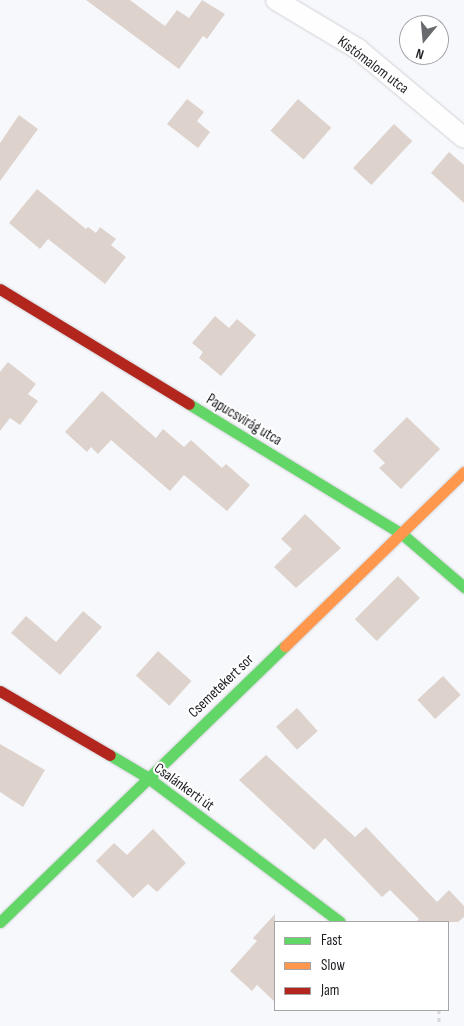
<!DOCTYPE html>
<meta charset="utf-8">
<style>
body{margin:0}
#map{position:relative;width:464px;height:1026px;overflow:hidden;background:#f7f8fc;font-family:"Sofia Sans Condensed",sans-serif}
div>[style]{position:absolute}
.building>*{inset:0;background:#ddd3cc;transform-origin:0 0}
.path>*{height:3px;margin-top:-1.5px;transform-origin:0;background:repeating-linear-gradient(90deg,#d8d8d9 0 4px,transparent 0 8px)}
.roads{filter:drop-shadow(0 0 1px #d1d2d6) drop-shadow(0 0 1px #d1d2d6)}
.street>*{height:20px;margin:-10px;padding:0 10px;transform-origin:10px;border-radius:10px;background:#fefeff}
.fast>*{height:11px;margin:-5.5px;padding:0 5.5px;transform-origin:5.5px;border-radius:5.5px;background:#63d668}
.slow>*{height:11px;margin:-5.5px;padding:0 5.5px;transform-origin:5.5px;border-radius:5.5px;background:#ff974d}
.jam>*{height:11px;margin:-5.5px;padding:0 5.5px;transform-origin:5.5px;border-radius:5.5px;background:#b3261e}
span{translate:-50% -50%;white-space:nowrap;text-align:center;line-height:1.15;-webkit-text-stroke:4px #fff;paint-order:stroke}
.street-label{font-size:15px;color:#1d1e22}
.legend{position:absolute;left:274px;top:921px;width:175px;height:90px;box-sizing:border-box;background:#fff;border:1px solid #a5a5a7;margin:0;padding:6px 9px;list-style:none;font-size:15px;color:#1d1e22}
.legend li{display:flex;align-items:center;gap:10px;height:25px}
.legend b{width:25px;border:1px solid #a5a5a7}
.north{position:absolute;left:399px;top:15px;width:50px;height:50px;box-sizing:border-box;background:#fff;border:1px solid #a5a5a7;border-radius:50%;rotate:197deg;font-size:14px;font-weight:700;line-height:20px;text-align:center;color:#1d1e22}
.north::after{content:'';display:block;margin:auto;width:18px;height:22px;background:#696a6e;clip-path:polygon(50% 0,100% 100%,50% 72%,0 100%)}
</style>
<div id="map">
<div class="building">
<div style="clip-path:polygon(86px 0,130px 0,165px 26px,177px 10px,189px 18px,202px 0,225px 14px,207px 39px,203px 36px,179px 69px)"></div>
<div style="clip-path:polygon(187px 99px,204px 112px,197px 121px,210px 132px,198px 148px,167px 124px)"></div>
<div style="left:298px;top:99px;width:44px;height:42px;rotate:41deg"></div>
<div style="clip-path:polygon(19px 115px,38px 129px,0 181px,0 143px)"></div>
<div style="left:394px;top:124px;width:25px;height:60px;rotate:43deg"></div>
<div style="clip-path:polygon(449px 152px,464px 165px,464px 203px,431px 173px)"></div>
<div style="clip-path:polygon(37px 189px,86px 229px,88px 227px,96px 233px,100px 227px,116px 239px,111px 245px,126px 257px,105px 284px,48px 239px,40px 249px,9px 223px)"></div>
<div style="clip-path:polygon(215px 316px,229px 328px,237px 319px,256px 335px,221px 376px,199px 358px,203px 352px,192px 343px)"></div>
<div style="clip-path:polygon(8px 362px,36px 384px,28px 394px,38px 401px,20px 425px,10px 418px,0 431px,0 372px)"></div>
<div style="clip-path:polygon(102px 391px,156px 438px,163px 429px,184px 447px,191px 440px,222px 468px,226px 464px,250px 485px,227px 511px,184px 475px,170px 491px,111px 440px,98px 454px,91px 447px,87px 452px,65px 432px)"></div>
<div style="clip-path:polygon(407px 417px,440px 449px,401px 489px,379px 468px,385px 463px,373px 451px)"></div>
<div style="clip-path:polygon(305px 514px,341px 548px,296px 588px,274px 567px,292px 549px,281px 539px)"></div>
<div style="left:398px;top:576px;width:31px;height:61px;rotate:45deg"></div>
<div style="clip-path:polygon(83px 611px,102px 627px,60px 675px,11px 633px,26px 616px,56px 642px)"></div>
<div style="left:158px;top:651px;width:45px;height:33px;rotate:42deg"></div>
<div style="left:443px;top:676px;width:26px;height:35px;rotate:47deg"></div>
<div style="left:297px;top:708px;width:31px;height:28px;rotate:48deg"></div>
<div style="clip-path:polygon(0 744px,45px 770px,23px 807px,0 792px)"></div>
<div style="clip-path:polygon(266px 755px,355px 837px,366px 827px,437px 902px,449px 890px,464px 906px,464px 917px,458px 922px,416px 922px,419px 919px,390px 890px,382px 897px,325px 838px,314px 850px,239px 780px)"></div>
<div style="clip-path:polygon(153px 829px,186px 863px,157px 892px,148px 884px,133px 898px,96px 861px,114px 843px,127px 855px)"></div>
<div style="clip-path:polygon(275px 914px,275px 1002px,257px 985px,252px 991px,230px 971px,257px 941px,253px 938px)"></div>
</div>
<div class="path">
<div style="left:439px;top:1010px;width:16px;rotate:90deg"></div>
</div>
<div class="roads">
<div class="street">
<div style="left:276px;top:0;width:96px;rotate:30.9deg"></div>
<div style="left:358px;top:49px;width:138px;rotate:40deg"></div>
</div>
<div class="fast">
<div style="left:189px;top:404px;width:250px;rotate:31.4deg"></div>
<div style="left:402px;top:534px;width:82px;rotate:40.5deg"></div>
<div style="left:110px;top:755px;width:43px;rotate:30.7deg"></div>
<div style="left:147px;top:777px;width:241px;rotate:36.9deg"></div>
<div style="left:0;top:922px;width:397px;rotate:-44.1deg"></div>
</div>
<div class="slow">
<div style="left:285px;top:646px;width:250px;rotate:-44.2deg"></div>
</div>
<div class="jam">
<div style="left:0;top:289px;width:221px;rotate:31.3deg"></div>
<div style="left:0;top:691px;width:127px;rotate:30.2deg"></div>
</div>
</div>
<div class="street-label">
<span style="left:373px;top:65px;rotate:37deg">Kistómalom utca</span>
<span style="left:244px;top:420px;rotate:31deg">Papucsvirág utca</span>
<span style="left:221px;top:686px;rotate:-44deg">Csemetekert sor</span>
<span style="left:184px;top:787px;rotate:36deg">Csalánkerti út</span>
</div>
<ul class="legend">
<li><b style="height:6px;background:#63d668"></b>Fast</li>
<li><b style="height:6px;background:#ff974d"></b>Slow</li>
<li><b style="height:6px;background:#b3261e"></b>Jam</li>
</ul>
<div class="north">N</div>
</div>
